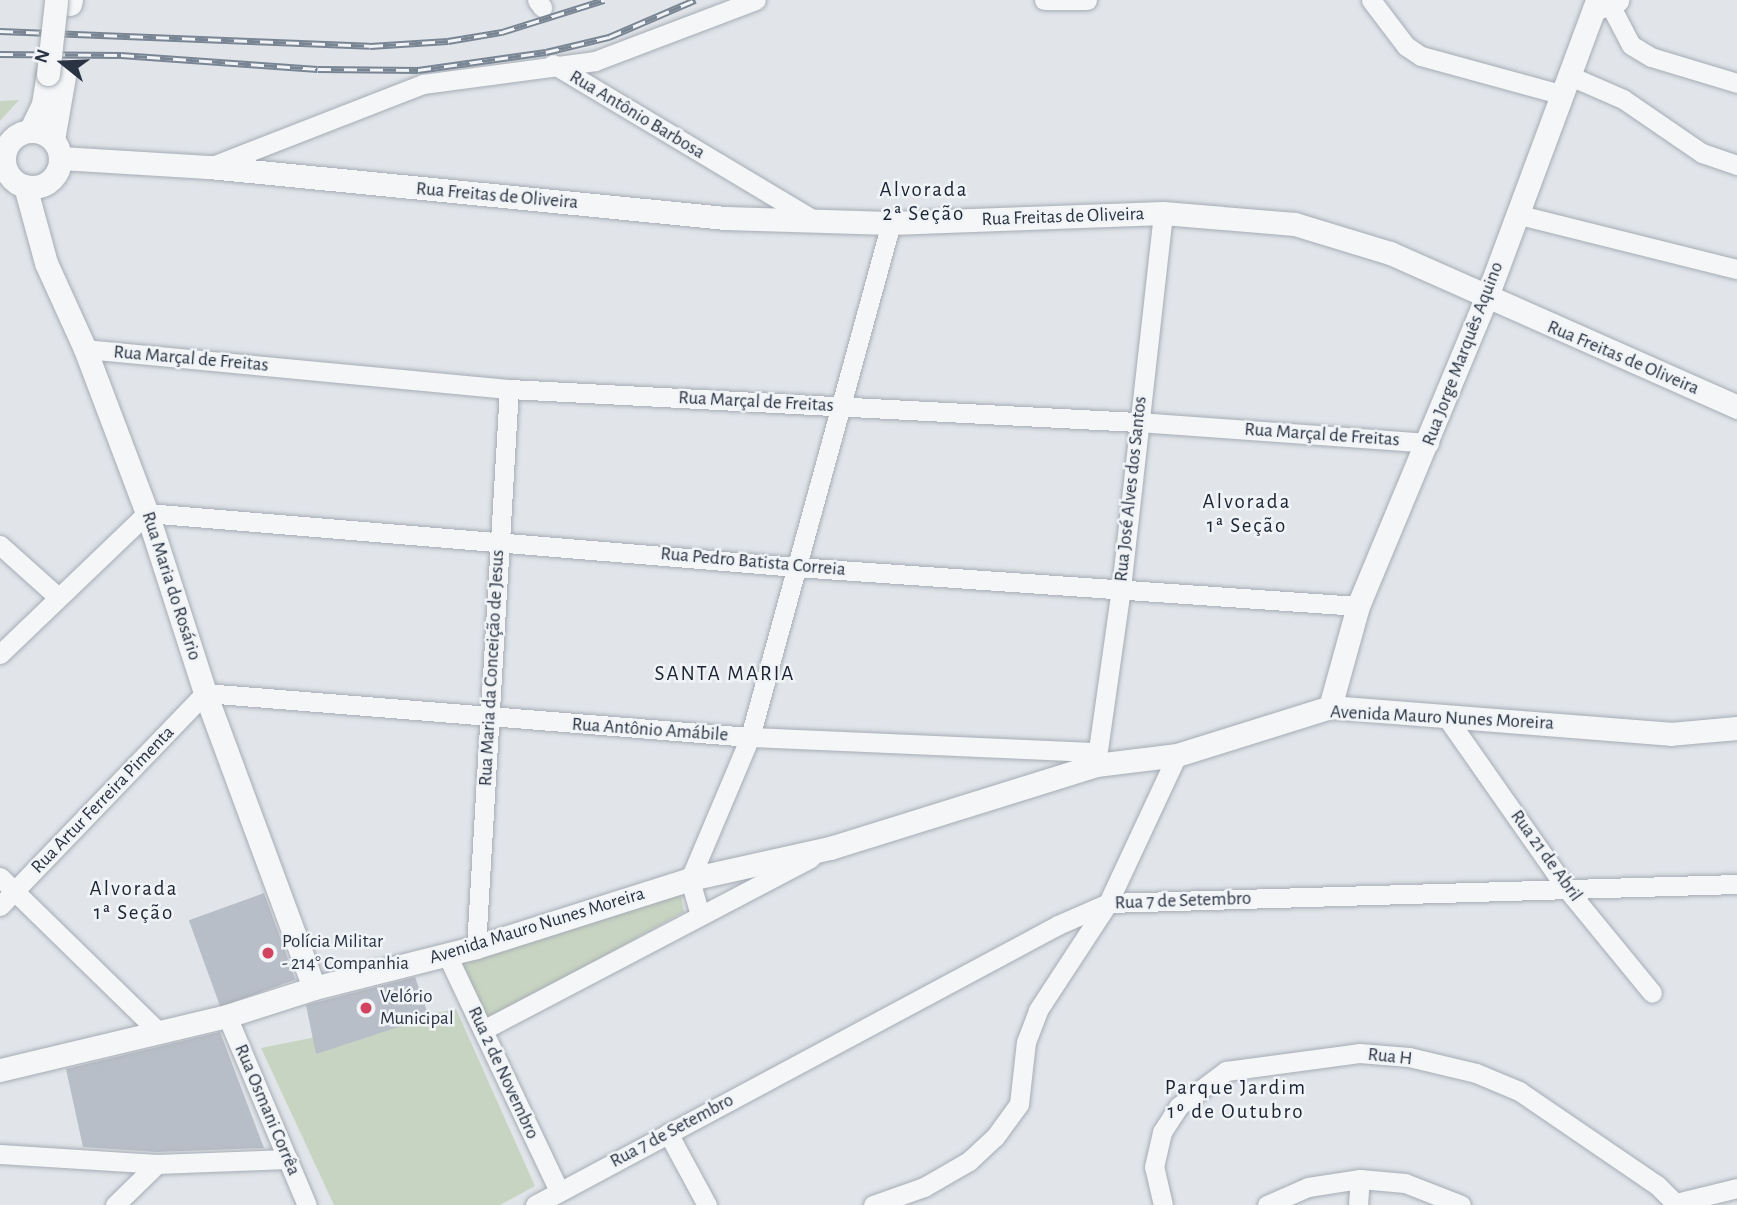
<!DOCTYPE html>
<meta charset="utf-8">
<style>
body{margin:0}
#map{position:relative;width:1737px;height:1205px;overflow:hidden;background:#e1e5ea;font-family:"Alegreya Sans",sans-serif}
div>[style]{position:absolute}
.green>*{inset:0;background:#c8d4c2}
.building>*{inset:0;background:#b8bec7;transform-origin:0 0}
.roads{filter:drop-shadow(0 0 2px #a6acb4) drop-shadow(0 0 2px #a6acb4)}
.minor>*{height:19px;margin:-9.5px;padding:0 9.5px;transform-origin:9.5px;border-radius:9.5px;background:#f4f6f8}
.tertiary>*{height:23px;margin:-11.5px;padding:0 11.5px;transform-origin:11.5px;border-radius:11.5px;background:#f4f6f8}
.tertiary>.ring{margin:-11.5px;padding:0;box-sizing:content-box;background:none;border:23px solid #f4f6f8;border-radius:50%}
.rail>*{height:7px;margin-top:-3.5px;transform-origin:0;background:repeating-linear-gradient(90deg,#f1f4f7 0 13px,#7a8594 0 26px);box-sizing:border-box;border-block:2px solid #7a8594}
.bridges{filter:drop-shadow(0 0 2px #a6acb4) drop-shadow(0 0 2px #a6acb4)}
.tertiary-bridge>*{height:23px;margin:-11.5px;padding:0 11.5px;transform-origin:11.5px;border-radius:11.5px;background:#f4f6f8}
.dots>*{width:19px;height:19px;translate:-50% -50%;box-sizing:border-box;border:4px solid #f1f4f7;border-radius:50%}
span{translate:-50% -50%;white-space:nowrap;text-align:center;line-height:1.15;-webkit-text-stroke:5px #f1f4f7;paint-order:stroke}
.street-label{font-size:19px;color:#293342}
.poi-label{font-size:19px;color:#293342}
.left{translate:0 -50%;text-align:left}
.neighbourhood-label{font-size:21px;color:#1b2433;letter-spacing:2px}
.north{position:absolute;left:28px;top:28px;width:70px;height:70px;-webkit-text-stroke:5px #f1f4f7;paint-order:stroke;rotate:288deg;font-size:19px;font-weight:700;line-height:28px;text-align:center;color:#293342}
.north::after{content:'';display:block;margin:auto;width:24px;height:32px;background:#293342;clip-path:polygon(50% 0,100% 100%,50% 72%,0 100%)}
</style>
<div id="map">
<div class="green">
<div style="clip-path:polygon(19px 100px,0 121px,0 101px)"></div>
<div style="clip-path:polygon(680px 889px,684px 912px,484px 1022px,455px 959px)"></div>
<div style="clip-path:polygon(456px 1009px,535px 1186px,500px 1205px,334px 1205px,261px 1048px)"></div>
</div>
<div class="building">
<div style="left:264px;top:893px;width:92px;height:80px;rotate:70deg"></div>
<div style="clip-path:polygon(415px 977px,429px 1017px,316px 1054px,306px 1005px)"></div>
<div style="clip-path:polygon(220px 1032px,264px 1148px,157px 1152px,83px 1147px,66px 1069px)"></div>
</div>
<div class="roads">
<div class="minor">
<div style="left:537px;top:0;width:9px;rotate:54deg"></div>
<div style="left:1044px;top:0;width:43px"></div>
<div style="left:1371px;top:0;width:58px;rotate:52.7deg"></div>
<div style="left:1406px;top:46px;width:18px;rotate:34deg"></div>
<div style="left:1421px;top:56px;width:144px;rotate:15.3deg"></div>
<div style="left:1609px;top:3px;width:47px;rotate:62.4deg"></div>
<div style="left:1631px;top:45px;width:23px;rotate:31deg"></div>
<div style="left:1651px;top:57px;width:90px;rotate:16.8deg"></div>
<div style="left:553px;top:64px;width:305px;rotate:30.9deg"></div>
<div style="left:1568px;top:75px;width:60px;rotate:23.6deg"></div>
<div style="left:1623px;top:99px;width:96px;rotate:34.4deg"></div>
<div style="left:1702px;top:153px;width:37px;rotate:19deg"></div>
<div style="left:210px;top:167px;width:229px;rotate:-21.3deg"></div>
<div style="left:423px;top:84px;width:174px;rotate:-7.6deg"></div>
<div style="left:595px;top:61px;width:172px;rotate:-20.8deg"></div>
<div style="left:1516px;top:214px;width:228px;rotate:14deg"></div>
<div style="left:85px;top:349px;width:426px;rotate:5.4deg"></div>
<div style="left:509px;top:389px;width:629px;rotate:3.01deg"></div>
<div style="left:1137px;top:422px;width:293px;rotate:4.1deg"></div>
<div style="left:0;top:545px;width:78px;rotate:41.9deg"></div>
<div style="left:0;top:654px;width:204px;rotate:-43.8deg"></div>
<div style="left:147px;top:513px;width:651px;rotate:4.76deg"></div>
<div style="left:796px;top:567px;width:563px;rotate:3.97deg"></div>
<div style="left:1445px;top:715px;width:213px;rotate:55deg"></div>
<div style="left:1567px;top:889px;width:134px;rotate:50.7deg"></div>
<div style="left:1096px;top:764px;width:178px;rotate:-81.9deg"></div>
<div style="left:1121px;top:588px;width:377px;rotate:-83.6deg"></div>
<div style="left:0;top:877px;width:219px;rotate:44.3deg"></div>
<div style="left:0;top:906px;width:296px;rotate:-46.1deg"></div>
<div style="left:205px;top:693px;width:547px;rotate:4.62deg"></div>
<div style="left:750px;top:737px;width:345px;rotate:2.5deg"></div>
<div style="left:700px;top:915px;width:37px;rotate:-106deg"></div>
<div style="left:690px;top:879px;width:154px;rotate:-67.1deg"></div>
<div style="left:750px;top:737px;width:533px;rotate:-74.66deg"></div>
<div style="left:476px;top:947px;width:559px;rotate:-86.62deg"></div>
<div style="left:447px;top:955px;width:261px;rotate:64.6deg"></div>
<div style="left:227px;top:1016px;width:205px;rotate:67.1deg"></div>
<div style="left:483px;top:1030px;width:370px;rotate:-27.7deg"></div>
<div style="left:668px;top:1133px;width:82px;rotate:61.6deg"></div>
<div style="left:0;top:1154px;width:157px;rotate:3.6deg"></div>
<div style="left:157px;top:1164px;width:131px;rotate:-2.2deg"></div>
<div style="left:1676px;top:1203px;width:63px;rotate:-13.8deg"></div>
<div style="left:115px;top:1205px;width:59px;rotate:-44.3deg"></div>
<div style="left:535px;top:1205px;width:593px;rotate:-28.16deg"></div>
<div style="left:1058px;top:925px;width:55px;rotate:-23.7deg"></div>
<div style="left:1108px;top:903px;width:629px;rotate:-1.73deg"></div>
<div style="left:873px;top:1205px;width:54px;rotate:-19.4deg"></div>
<div style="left:924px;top:1187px;width:52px;rotate:-30deg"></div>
<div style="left:969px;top:1161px;width:35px;rotate:-43deg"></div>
<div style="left:995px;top:1137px;width:41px;rotate:-54deg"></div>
<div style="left:1019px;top:1104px;width:62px;rotate:-83.6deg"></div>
<div style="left:1026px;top:1042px;width:34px;rotate:-69deg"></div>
<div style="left:1038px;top:1010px;width:128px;rotate:-56.8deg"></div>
<div style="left:1108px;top:903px;width:163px;rotate:-65deg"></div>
<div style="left:1163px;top:1205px;width:39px;rotate:-103deg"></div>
<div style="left:1154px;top:1167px;width:36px;rotate:-77deg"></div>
<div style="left:1162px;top:1132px;width:31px;rotate:-57deg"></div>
<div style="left:1179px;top:1106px;width:59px;rotate:-36.7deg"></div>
<div style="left:1226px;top:1071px;width:134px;rotate:-7.7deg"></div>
<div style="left:1359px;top:1053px;width:50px;rotate:4.6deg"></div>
<div style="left:1409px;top:1057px;width:69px;rotate:13.4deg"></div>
<div style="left:1476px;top:1073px;width:47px;rotate:22.7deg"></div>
<div style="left:1519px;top:1091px;width:167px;rotate:34.3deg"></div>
<div style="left:1657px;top:1185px;width:28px;rotate:45deg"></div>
<div style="left:1267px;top:1205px;width:45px;rotate:-23.7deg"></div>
<div style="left:1308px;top:1187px;width:53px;rotate:-8.7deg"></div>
<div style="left:1360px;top:1179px;width:45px;rotate:5.1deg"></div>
<div style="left:1405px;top:1183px;width:60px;rotate:21.4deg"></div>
<div style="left:1358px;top:1205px;width:26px;rotate:-86deg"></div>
</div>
<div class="tertiary">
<div style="left:70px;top:4px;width:4px;rotate:-76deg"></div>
<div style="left:1594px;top:9px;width:25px;rotate:-21deg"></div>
<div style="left:30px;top:131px;width:30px;rotate:-64deg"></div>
<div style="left:43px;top:104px;width:30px;rotate:-81deg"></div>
<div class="ring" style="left:4px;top:131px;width:33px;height:33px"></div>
<div style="left:53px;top:140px;width:65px;rotate:-80.2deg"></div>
<div style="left:60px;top:158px;width:149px;rotate:3.5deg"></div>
<div style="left:209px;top:167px;width:519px;rotate:5.64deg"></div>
<div style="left:725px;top:218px;width:166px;rotate:1.7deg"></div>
<div style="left:891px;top:223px;width:272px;rotate:-2.1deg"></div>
<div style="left:1163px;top:213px;width:132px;rotate:4.8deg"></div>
<div style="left:1295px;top:224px;width:99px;rotate:17deg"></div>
<div style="left:1390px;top:253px;width:380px;rotate:23.9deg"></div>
<div style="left:25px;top:186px;width:80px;rotate:74.7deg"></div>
<div style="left:46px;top:263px;width:94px;rotate:65.6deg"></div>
<div style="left:85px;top:349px;width:175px;rotate:69.3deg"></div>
<div style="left:147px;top:513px;width:189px;rotate:72.1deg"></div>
<div style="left:205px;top:693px;width:314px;rotate:69.7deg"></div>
<div style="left:1330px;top:707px;width:105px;rotate:-74.5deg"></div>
<div style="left:1358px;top:606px;width:333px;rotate:-67.4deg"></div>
<div style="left:1486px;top:299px;width:319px;rotate:-69.6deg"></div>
<div style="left:0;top:1070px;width:233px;rotate:-13.4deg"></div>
<div style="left:227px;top:1016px;width:91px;rotate:-17.8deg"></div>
<div style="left:314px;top:988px;width:167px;rotate:-14.2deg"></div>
<div style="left:476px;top:947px;width:225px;rotate:-17.6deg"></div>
<div style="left:690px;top:879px;width:143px;rotate:-12.5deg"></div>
<div style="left:830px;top:848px;width:279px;rotate:-17.3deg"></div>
<div style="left:1096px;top:765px;width:82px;rotate:-7deg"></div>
<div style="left:1177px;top:755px;width:160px;rotate:-17.4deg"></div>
<div style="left:1330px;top:707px;width:341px;rotate:4.5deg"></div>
<div style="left:1670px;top:734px;width:67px;rotate:-5.1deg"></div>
</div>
</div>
<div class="rail">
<div style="left:0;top:31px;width:370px;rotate:2.3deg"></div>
<div style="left:370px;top:46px;width:78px;rotate:-3.7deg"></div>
<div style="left:448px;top:41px;width:55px;rotate:-9.5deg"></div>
<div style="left:502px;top:32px;width:107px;rotate:-17.4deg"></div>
<div style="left:0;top:54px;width:121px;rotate:0.5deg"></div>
<div style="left:121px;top:55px;width:197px;rotate:4.1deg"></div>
<div style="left:318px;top:69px;width:100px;rotate:0.6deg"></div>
<div style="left:418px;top:70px;width:129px;rotate:-8deg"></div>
<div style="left:546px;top:52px;width:65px;rotate:-13.4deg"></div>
<div style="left:609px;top:37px;width:94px;rotate:-23.3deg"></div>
</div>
<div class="bridges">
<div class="tertiary-bridge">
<div style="left:48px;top:74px;width:73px;rotate:-83.7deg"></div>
</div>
</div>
<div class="dots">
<div style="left:268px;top:953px;background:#d24360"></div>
<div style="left:366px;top:1008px;background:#d24360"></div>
</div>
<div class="street-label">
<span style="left:637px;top:115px;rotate:31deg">Rua Antônio Barbosa</span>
<span style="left:497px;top:196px;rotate:5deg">Rua Freitas de Oliveira</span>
<span style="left:1063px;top:217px;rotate:-2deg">Rua Freitas de Oliveira</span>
<span style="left:1463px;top:354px;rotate:-69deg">Rua Jorge Marquês Aquino</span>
<span style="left:1623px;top:358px;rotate:23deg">Rua Freitas de Oliveira</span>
<span style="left:191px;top:359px;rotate:5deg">Rua Marçal de Freitas</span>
<span style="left:756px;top:402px;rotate:3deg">Rua Marçal de Freitas</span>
<span style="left:1322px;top:435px;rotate:4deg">Rua Marçal de Freitas</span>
<span style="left:1131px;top:489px;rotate:-84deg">Rua José Alves dos Santos</span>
<span style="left:753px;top:562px;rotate:5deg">Rua Pedro Batista Correia</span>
<span style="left:171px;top:586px;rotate:72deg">Rua Maria do Rosário</span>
<span style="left:492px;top:668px;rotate:-87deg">Rua Maria da Conceição de Jesus</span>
<span style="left:1442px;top:718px;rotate:3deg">Avenida Mauro Nunes Moreira</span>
<span style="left:650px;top:730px;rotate:4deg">Rua Antônio Amábile</span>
<span style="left:103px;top:800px;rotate:-46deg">Rua Artur Ferreira Pimenta</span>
<span style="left:1546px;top:856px;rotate:54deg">Rua 21 de Abril</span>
<span style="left:1183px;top:901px;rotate:-2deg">Rua 7 de Setembro</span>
<span style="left:537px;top:926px;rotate:-17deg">Avenida Mauro Nunes Moreira</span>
<span style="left:1390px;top:1057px;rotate:6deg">Rua H</span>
<span style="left:503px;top:1073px;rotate:65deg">Rua 2 de Novembro</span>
<span style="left:267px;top:1110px;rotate:67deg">Rua Osmani Corrêa</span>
<span style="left:672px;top:1131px;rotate:-28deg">Rua 7 de Setembro</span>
</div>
<div class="poi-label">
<span class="left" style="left:282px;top:953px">Polícia Militar<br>- 214° Companhia</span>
<span class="left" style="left:380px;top:1008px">Velório<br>Municipal</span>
</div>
<div class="neighbourhood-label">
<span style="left:924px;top:202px">Alvorada<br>2ª Seção</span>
<span style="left:1247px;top:514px">Alvorada<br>1ª Seção</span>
<span style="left:725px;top:674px">SANTA MARIA</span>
<span style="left:134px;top:901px">Alvorada<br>1ª Seção</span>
<span style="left:1236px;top:1100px">Parque Jardim<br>1º de Outubro</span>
</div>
<div class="north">N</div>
</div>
